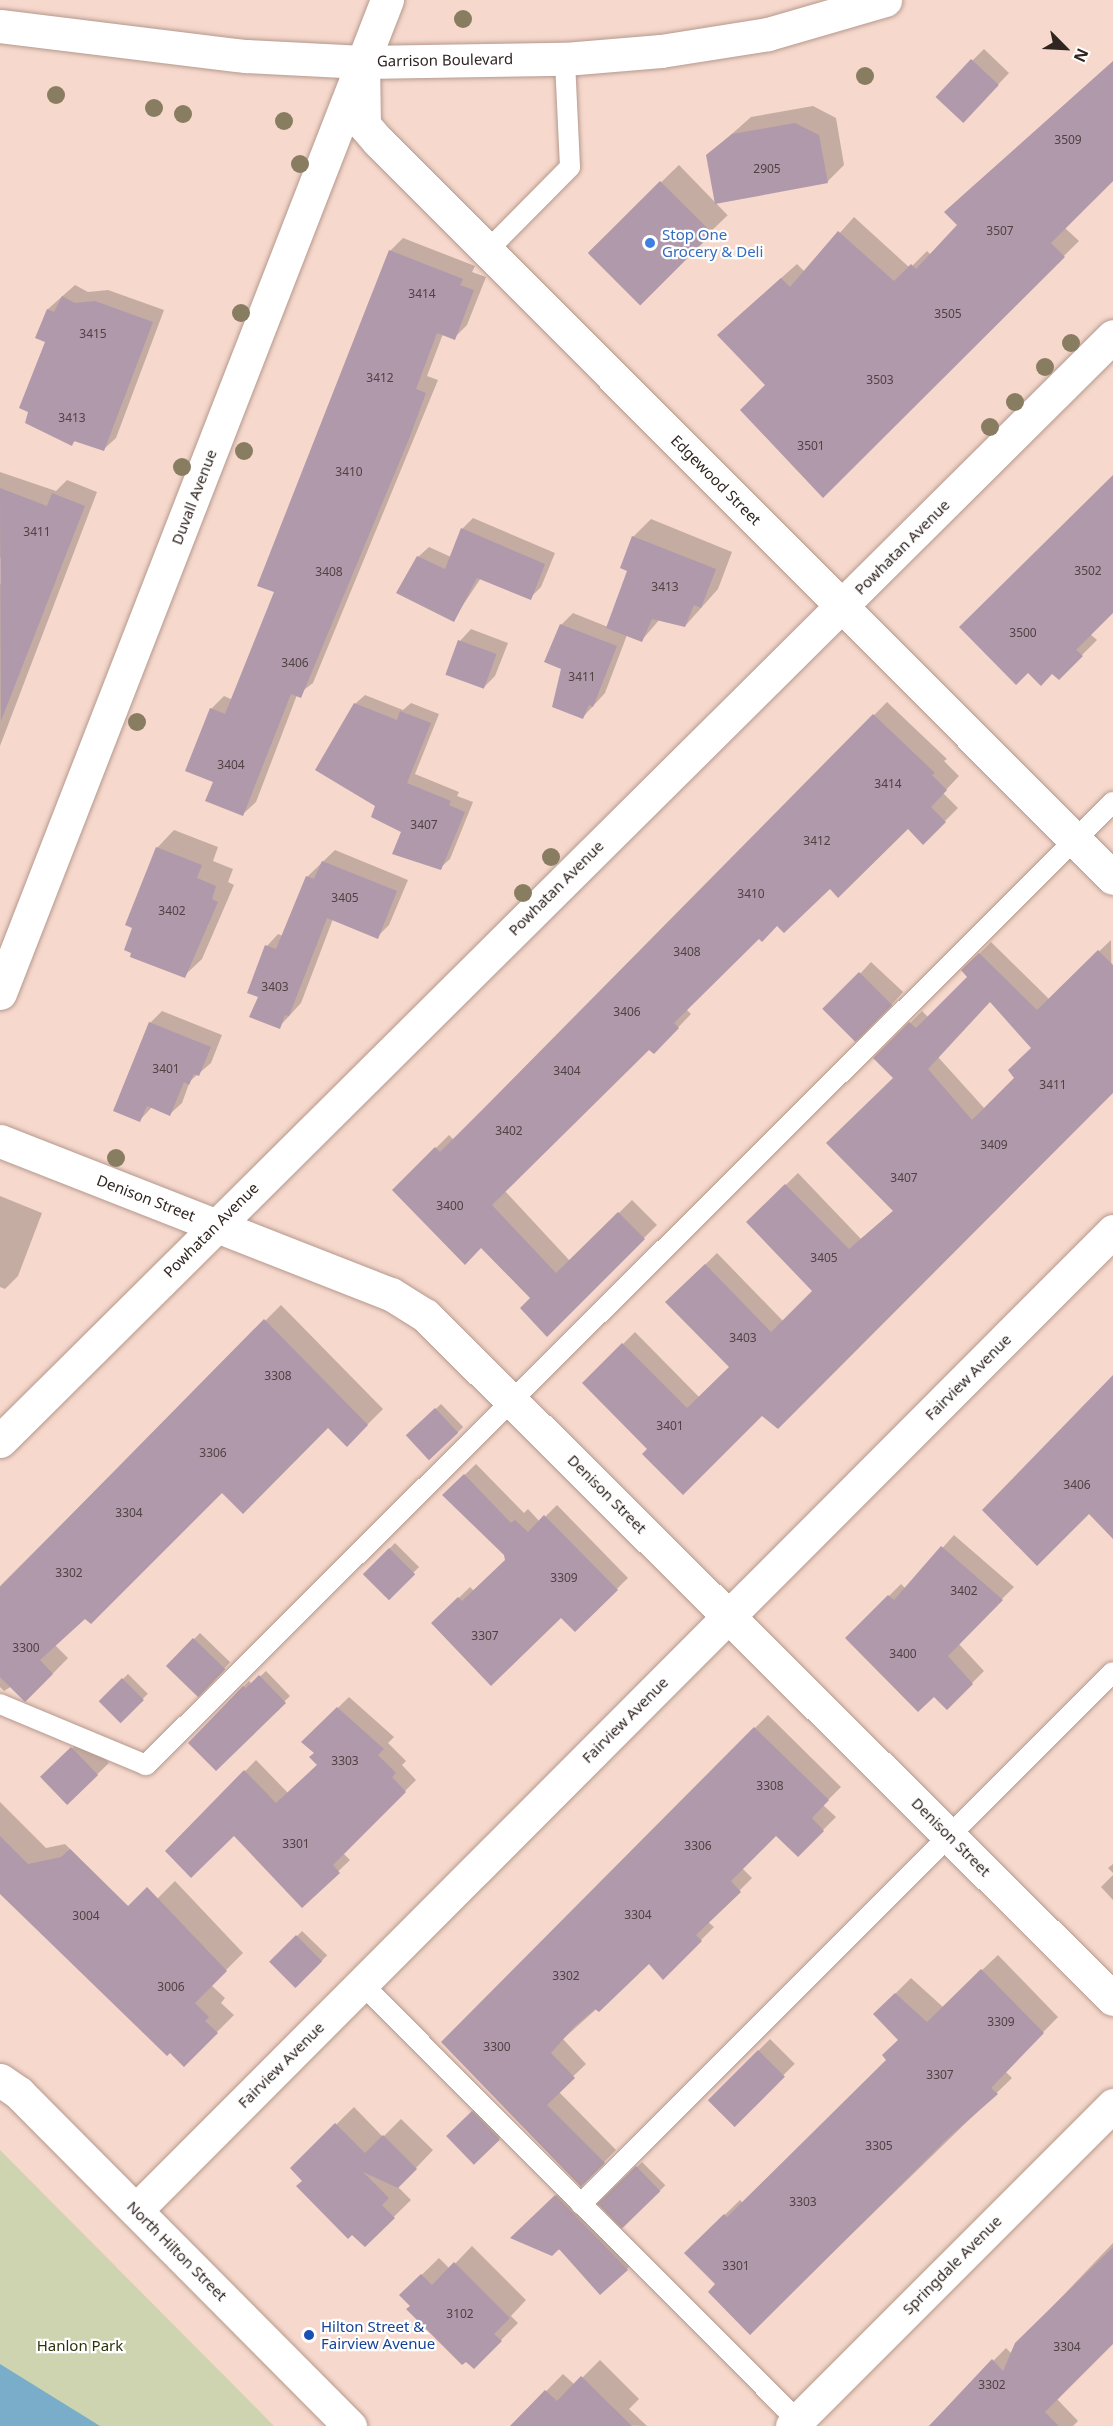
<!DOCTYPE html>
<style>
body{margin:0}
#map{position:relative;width:1113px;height:2426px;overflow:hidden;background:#f6d8cc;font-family:"Noto Sans",sans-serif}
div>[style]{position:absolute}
.green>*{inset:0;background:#ced4af}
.water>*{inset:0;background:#7aadc9}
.shadow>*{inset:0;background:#0003;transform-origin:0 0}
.building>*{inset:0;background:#b099ab;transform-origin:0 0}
.roads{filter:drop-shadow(0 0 2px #b5998e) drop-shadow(0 0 2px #b5998e)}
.lane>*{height:20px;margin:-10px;padding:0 10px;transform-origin:10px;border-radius:10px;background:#fff}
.street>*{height:33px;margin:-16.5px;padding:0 16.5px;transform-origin:16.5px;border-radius:16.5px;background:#fff}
.secondary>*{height:33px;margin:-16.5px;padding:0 16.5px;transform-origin:16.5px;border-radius:16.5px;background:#fff}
.primary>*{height:33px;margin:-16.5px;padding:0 16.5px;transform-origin:16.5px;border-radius:16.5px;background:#fff}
.trees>*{width:18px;height:18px;margin:-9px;border-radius:50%;background:#887d61}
.dots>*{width:16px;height:16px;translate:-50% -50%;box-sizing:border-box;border:3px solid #fff;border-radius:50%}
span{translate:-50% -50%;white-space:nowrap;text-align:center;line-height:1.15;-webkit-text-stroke:4.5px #fff;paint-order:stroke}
.number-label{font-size:12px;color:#504243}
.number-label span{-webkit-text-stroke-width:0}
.street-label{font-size:15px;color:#302520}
.shop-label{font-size:15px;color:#366cbe}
.left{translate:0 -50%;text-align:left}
.transit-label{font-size:15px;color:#164399}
.park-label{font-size:15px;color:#2e320a}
.north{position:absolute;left:1035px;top:18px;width:60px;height:60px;-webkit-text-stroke:4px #fff;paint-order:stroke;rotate:114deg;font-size:16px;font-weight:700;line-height:24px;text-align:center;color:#302520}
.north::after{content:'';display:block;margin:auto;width:21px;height:27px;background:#302520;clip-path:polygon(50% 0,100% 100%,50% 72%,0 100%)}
</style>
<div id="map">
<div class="green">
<div style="clip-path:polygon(0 2150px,274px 2426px,0 2426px)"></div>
</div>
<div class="water">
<div style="clip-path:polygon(0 2364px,100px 2426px,0 2426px)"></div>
</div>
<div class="shadow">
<div style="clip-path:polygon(984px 49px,1009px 73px,975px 109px,972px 61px)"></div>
<div style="clip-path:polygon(1113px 62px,1113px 181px,1065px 228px,1079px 241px,823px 496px,734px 320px,797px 264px,805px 272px,854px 217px,910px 268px,927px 251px,931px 255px,959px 225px,961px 197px)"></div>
<div style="clip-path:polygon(813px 106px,836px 118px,844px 165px,827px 182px,708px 155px,751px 117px)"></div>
<div style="left:679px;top:165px;width:70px;height:125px;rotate:46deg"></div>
<div style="clip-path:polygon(403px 238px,475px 266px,472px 272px,486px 277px,467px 325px,454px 338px,443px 334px,427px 376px,438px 380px,313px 683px,297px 695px,256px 802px,243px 814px,215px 781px,211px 709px,224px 696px,233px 700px,276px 592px,390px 251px)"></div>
<div style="clip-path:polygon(75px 285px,88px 292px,108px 290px,164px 310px,116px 438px,104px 449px,76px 440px,72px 444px,47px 341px,37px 337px,48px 309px)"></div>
<div style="clip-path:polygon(0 472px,56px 491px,67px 480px,97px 492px,0 746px,0 585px,10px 560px,0 557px)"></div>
<div style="clip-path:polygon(1113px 476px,1113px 602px,1090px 634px,1097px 640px,1059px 678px,1053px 672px,1028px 671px)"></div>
<div style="clip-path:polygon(473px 518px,555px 553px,541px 587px,530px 598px,481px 578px,453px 620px,418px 557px,429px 547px,451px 557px,463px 528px)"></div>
<div style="clip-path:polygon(651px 519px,732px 552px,718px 589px,685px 626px,660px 619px,641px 641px,627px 635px,605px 693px,583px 717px,563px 668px,561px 625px,573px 613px,608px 627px,629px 570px,633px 537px)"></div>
<div style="clip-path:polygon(471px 629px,508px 643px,495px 676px,483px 688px,447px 674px,460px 641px)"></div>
<div style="clip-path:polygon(365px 695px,403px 710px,411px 703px,439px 714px,415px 774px,459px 792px,457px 796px,473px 802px,450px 859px,440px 868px,394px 853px,403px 831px,377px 805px,355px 704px)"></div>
<div style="clip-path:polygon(887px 702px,947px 759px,944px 761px,959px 776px,943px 793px,958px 808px,923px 843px,908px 827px,759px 937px,686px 1009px,691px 1014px,667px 1039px,649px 1048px,505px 1191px,570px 1261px,632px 1200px,657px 1225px,547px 1334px,532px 1297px,482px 1246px,394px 1190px,449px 1135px,454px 1140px,498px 1096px)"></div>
<div style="clip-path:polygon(174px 830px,218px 847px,213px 861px,233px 869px,228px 882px,234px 885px,202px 959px,184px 976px,133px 953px,157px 848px)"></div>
<div style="clip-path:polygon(335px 850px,408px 880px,389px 925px,377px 937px,333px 919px,301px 1003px,279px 1027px,260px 996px,267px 946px,278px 934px,283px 936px,307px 877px)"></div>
<div style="clip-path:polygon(evenodd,1111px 940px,1113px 1092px,778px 1427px,762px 1414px,649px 1449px,584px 1383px,635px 1332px,700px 1398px,731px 1367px,667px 1302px,717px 1253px,783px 1321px,814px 1291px,748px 1222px,798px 1173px,861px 1239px,894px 1210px,895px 1078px,875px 1058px,922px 1011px,929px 1018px,969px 977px,963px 970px,991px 942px,1049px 999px,1111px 940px,990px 1000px,1032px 1048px,1016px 1078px,985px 1109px,938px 1057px,990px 1000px)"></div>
<div style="left:871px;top:962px;width:44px;height:66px;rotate:43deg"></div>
<div style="clip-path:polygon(162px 1011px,222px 1035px,211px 1063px,190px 1081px,182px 1103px,170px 1114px,152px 1107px,140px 1120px,150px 1023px)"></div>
<div style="clip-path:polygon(0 1196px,42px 1213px,18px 1276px,5px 1289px,0 1287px)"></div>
<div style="clip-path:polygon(281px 1305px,383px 1409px,347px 1445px,328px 1426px,222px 1491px,55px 1645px,68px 1658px,27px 1700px,12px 1686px,4px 1691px,0 1687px,0 1586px)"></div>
<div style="left:441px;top:1404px;width:32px;height:45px;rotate:46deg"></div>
<div style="clip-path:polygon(476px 1464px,524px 1513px,528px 1509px,540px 1522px,557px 1505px,628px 1578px,575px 1630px,561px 1616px,433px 1623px,470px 1587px,474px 1591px,506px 1561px,505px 1554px,444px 1495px)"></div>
<div style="clip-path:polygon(954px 1535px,1014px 1587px,958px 1643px,984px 1671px,947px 1708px,935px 1695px,847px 1638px,901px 1584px,906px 1589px)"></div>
<div style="left:395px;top:1543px;width:34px;height:44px;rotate:45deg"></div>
<div style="left:200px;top:1633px;width:42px;height:46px;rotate:44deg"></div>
<div style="clip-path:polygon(266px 1671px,290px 1696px,216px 1769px,190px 1743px,249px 1681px,252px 1684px)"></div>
<div style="left:128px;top:1674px;width:28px;height:39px;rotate:45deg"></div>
<div style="clip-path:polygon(349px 1697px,394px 1737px,388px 1743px,406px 1761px,402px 1765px,416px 1780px,343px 1853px,350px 1860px,302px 1906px,234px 1834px,167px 1851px,256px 1760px,288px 1793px,318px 1764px,316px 1753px,303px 1742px)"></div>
<div style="clip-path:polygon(768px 1715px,841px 1787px,823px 1805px,836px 1817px,798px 1855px,776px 1834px,742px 1868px,752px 1878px,708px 1922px,714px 1927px,663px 1978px,649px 1962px,563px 2039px,586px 2064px,558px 2091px,616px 2150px,581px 2185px,443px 2042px)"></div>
<div style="left:84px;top:1737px;width:36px;height:58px;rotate:46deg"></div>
<div style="clip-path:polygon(0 1802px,46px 1848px,65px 1844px,139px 1917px,175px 1881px,243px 1953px,211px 1985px,225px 1998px,221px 2003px,234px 2015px,184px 2065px,0 1892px)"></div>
<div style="clip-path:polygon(1113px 1864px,1113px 1873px,1108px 1868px)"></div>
<div style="clip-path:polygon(1113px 1875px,1113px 1900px,1101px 1887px)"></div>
<div style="left:302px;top:1931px;width:35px;height:44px;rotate:44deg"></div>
<div style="clip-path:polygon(998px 1955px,1058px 2017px,1005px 2071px,1012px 2078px,750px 2333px,717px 2284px,686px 2253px,740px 2200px,743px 2203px,888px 2060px,900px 2039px,875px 2014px,911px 1978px,943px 2007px)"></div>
<div style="left:770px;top:2039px;width:35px;height:86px;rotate:45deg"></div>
<div style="left:484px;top:2100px;width:38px;height:51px;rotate:45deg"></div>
<div style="clip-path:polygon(354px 2107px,383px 2137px,401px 2119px,433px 2150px,398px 2187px,411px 2200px,365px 2245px,292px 2168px)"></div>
<div style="left:642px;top:2162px;width:33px;height:59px;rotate:45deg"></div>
<div style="clip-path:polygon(568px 2184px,638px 2257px,627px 2269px,513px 2237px)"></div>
<div style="clip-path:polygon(1113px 2243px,1113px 2342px,1056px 2398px,1078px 2421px,1073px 2426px,929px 2426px,1006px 2348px,1012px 2354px,1017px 2344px)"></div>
<div style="clip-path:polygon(472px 2246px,526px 2300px,511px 2316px,518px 2323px,474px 2367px,401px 2295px,439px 2258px,450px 2269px)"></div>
<div style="clip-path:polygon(600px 2360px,639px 2399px,629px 2409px,647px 2426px,514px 2424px,563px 2374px,575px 2385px)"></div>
</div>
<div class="building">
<div style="left:971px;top:59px;width:38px;height:52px;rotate:43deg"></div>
<div style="clip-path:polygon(1113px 61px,1113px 181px,1051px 243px,1065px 257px,823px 498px,740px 410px,765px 385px,717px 335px,781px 278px,790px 287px,838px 231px,894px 281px,911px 264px,916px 269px,957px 225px,944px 212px)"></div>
<div style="clip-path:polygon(795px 123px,819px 135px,828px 183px,715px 204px,706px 155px,732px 134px)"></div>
<div style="left:660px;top:181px;width:74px;height:102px;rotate:45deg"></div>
<div style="clip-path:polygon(389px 250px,463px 279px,460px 285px,474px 290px,455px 340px,437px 333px,416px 389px,426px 393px,409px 439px,301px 698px,291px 694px,243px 816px,205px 801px,213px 782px,185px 771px,210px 708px,225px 714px,274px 592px,257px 586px)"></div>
<div style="clip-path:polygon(62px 296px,75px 303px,95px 301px,153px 322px,104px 451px,74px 441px,72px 446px,25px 423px,28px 412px,19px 408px,45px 342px,35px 338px,47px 309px,54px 312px)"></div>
<div style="clip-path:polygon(1113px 475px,1113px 613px,1076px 650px,1083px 656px,1059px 680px,1052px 674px,1041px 686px,1028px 673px,1016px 685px,959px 627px)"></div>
<div style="clip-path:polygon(0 488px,47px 506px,52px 493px,85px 506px,1px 721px)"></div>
<div style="clip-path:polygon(461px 528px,545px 564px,531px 600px,477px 578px,454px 622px,396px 593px,417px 556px,445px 569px)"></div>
<div style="clip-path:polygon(632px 536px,716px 569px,701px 608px,694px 605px,685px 627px,652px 619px,642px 642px,606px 628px,627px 571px,620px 568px)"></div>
<div style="clip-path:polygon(560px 624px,617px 646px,593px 707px,589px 705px,583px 719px,552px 707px,561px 669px,544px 662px)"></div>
<div style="left:458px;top:640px;width:41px;height:37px;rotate:20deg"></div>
<div style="clip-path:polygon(354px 703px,397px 720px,400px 711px,431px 723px,407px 783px,451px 801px,449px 805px,465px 812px,441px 870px,392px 854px,401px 832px,371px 817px,375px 806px,315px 770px)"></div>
<div style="clip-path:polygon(873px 714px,935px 773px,932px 775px,947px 790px,931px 807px,946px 822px,923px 845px,908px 829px,838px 898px,830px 889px,784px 933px,777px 926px,762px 942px,759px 939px,674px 1023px,679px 1028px,654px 1054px,649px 1050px,492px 1205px,556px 1273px,618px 1212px,645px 1239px,547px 1337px,520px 1308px,530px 1298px,481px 1248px,465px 1265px,392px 1190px,435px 1147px,440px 1152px,490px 1102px)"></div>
<div style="clip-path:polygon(156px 847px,202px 865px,197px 878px,216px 886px,212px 899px,218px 902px,185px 978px,130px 957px,131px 953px,124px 950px,132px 928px,125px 925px)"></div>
<div style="clip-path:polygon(322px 861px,397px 891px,378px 939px,327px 918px,289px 1016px,285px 1015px,280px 1029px,249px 1017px,258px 997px,247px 993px,265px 945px,276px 949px,306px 876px,314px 879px)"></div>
<div style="clip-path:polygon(evenodd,1098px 950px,1113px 965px,1113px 1093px,778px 1429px,762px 1416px,683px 1495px,642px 1454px,647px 1449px,582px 1383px,622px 1343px,687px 1408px,729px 1367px,665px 1302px,705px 1264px,771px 1332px,812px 1291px,746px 1222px,785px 1184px,849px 1249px,893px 1211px,826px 1143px,893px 1078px,873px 1058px,909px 1022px,916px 1028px,967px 977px,961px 970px,979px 953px,1037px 1010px,1098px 950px,990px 1002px,1031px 1048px,1008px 1070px,1014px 1078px,972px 1120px,928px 1069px,990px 1002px)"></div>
<div style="left:859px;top:972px;width:47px;height:52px;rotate:45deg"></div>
<div style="clip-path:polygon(149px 1022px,211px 1047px,199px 1076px,194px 1074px,189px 1085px,184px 1082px,170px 1116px,147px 1106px,140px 1122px,113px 1111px)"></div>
<div style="clip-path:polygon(264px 1319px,368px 1425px,347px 1447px,328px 1428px,243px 1514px,222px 1493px,91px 1624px,85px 1619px,40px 1660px,53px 1674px,25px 1702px,0 1677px,0 1587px)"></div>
<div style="clip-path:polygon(1113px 1375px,1113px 1539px,1089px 1514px,1037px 1566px,982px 1510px)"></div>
<div style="left:435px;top:1408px;width:34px;height:40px;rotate:47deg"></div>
<div style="clip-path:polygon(464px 1474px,511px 1523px,515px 1520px,528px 1532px,544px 1515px,618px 1590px,575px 1632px,561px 1618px,491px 1686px,431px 1623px,458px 1597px,462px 1601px,505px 1560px,504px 1555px,442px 1495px)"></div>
<div style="clip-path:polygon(941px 1546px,1003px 1600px,948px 1656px,973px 1684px,947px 1710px,934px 1697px,918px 1712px,845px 1638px,888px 1595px,894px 1600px)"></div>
<div style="left:389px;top:1548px;width:37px;height:37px;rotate:45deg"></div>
<div style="left:193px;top:1638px;width:45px;height:39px;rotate:44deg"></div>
<div style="clip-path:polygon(259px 1675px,286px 1703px,216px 1771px,188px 1743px,243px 1686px,246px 1688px)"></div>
<div style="left:122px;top:1678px;width:31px;height:33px;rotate:45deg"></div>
<div style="clip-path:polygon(337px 1707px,384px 1749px,378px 1755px,396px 1773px,392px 1777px,406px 1792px,333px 1865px,340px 1873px,302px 1908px,234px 1836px,191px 1878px,165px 1851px,244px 1770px,276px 1803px,317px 1765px,309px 1757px,314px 1753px,301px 1742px)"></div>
<div style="clip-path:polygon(754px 1727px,829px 1800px,812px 1818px,824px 1831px,798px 1857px,776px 1836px,731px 1881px,741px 1892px,696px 1935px,702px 1941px,663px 1980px,649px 1964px,599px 2012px,595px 2009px,575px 2026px,551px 2053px,575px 2078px,547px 2105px,605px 2163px,581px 2187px,441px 2042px)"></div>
<div style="left:71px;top:1747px;width:39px;height:43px;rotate:46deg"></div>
<div style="clip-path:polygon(0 1836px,28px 1864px,61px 1857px,70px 1849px,128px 1906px,147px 1887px,227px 1971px,195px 2003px,209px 2017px,205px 2021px,218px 2033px,184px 2067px,170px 2053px,167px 2056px,0 1894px)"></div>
<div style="left:296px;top:1935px;width:37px;height:38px;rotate:45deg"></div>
<div style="clip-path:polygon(981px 1969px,1044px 2033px,991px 2088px,998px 2094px,948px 2138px,750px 2335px,708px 2292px,715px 2284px,684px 2253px,724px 2214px,727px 2217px,886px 2060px,882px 2055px,898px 2040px,873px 2014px,895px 1993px,927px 2022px)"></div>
<div style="left:758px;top:2050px;width:38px;height:71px;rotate:45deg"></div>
<div style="left:472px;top:2111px;width:40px;height:36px;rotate:46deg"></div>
<div style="clip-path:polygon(335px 2123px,365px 2153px,383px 2135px,417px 2169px,398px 2188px,363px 2172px,389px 2198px,382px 2205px,395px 2218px,365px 2247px,352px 2235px,348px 2239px,296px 2186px,302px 2181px,290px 2168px)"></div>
<div style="left:636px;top:2166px;width:35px;height:54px;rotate:46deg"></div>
<div style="clip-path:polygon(555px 2195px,628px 2270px,600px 2295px,559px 2249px,552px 2256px,510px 2238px)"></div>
<div style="clip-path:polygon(1113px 2247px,1113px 2344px,1045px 2412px,1059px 2426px,929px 2426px,992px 2359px,1003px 2371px,1015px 2343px)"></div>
<div style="clip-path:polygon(454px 2262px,510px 2318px,494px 2334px,502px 2341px,474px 2369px,466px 2362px,462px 2365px,406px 2309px,410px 2306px,399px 2295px,421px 2274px,432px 2285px)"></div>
<div style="clip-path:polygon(581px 2376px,632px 2426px,510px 2426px,545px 2390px,557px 2401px)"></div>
</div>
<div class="roads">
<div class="lane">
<div style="left:487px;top:251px;width:118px;rotate:-45.3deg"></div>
<div style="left:570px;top:167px;width:108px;rotate:-92.7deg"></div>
<div style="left:0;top:1704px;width:158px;rotate:22.7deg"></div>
<div style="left:146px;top:1765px;width:1365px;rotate:-44.88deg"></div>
<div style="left:362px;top:1984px;width:624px;rotate:45.06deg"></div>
<div style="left:581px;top:2204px;width:752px;rotate:-45deg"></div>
</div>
<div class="street">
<div style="left:363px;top:62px;width:63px;rotate:89.1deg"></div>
<div style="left:364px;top:125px;width:23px;rotate:49deg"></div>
<div style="left:379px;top:142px;width:1039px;rotate:45.08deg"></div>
<div style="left:0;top:993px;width:1066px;rotate:-68.71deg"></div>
<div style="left:0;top:1141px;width:420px;rotate:21.4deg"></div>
<div style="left:391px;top:1294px;width:40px;rotate:32deg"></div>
<div style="left:425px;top:1315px;width:970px;rotate:44.83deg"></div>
<div style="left:0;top:1441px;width:1568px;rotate:-44.79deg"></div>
<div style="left:136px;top:2210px;width:1383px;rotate:-45.06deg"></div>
<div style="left:792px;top:2426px;width:454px;rotate:-45deg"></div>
</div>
<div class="secondary">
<div style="left:0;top:26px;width:248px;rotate:7deg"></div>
<div style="left:246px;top:56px;width:117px;rotate:2.9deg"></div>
<div style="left:363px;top:62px;width:202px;rotate:-0.9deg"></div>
<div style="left:565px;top:59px;width:96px;rotate:-4.8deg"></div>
<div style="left:661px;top:51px;width:108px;rotate:-9deg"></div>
<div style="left:768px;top:34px;width:122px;rotate:-16.2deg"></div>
</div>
<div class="primary">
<div style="left:0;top:2080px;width:23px;rotate:34deg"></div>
<div style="left:19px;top:2093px;width:470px;rotate:45.2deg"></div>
</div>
</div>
<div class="trees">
<div style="left:463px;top:19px"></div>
<div style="left:865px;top:76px"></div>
<div style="left:56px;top:95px"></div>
<div style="left:154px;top:108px"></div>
<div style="left:183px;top:114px"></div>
<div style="left:284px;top:121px"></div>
<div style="left:300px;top:164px"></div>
<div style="left:241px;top:313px"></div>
<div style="left:1071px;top:343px"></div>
<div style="left:1045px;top:367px"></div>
<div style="left:1015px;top:402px"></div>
<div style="left:990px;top:427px"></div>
<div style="left:244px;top:451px"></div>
<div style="left:182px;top:467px"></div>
<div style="left:137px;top:722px"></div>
<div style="left:551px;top:857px"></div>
<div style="left:523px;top:893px"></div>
<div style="left:116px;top:1158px"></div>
</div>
<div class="dots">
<div style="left:650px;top:243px;background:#3f7fe0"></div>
<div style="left:309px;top:2335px;background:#1a4fb4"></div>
</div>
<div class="number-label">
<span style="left:1068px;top:140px">3509</span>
<span style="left:767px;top:169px">2905</span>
<span style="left:1000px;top:231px">3507</span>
<span style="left:422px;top:294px">3414</span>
<span style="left:948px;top:314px">3505</span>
<span style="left:93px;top:334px">3415</span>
<span style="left:380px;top:378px">3412</span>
<span style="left:880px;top:380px">3503</span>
<span style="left:72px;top:418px">3413</span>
<span style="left:811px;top:446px">3501</span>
<span style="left:349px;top:472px">3410</span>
<span style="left:37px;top:532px">3411</span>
<span style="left:1088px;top:571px">3502</span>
<span style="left:329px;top:572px">3408</span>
<span style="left:665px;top:587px">3413</span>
<span style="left:1023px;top:633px">3500</span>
<span style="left:295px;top:663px">3406</span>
<span style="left:582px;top:677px">3411</span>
<span style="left:231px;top:765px">3404</span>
<span style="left:888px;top:784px">3414</span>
<span style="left:424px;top:825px">3407</span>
<span style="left:817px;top:841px">3412</span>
<span style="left:751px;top:894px">3410</span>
<span style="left:345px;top:898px">3405</span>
<span style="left:172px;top:911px">3402</span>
<span style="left:687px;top:952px">3408</span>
<span style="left:275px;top:987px">3403</span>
<span style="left:627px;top:1012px">3406</span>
<span style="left:166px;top:1069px">3401</span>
<span style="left:567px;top:1071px">3404</span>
<span style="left:1053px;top:1085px">3411</span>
<span style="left:509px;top:1131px">3402</span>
<span style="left:994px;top:1145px">3409</span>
<span style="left:904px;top:1178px">3407</span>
<span style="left:450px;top:1206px">3400</span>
<span style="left:824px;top:1258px">3405</span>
<span style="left:743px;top:1338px">3403</span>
<span style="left:278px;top:1376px">3308</span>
<span style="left:670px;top:1426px">3401</span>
<span style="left:213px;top:1453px">3306</span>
<span style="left:1077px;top:1485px">3406</span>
<span style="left:129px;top:1513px">3304</span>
<span style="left:69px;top:1573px">3302</span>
<span style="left:564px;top:1578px">3309</span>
<span style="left:964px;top:1591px">3402</span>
<span style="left:485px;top:1636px">3307</span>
<span style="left:26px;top:1648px">3300</span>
<span style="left:903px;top:1654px">3400</span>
<span style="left:345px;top:1761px">3303</span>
<span style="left:770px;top:1786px">3308</span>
<span style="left:296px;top:1844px">3301</span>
<span style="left:698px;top:1846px">3306</span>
<span style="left:638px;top:1915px">3304</span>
<span style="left:86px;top:1916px">3004</span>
<span style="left:566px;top:1976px">3302</span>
<span style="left:171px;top:1987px">3006</span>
<span style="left:1001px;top:2022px">3309</span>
<span style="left:497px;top:2047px">3300</span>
<span style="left:940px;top:2075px">3307</span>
<span style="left:879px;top:2146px">3305</span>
<span style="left:803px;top:2202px">3303</span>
<span style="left:736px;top:2266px">3301</span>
<span style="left:460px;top:2314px">3102</span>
<span style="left:1067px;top:2347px">3304</span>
<span style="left:992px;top:2385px">3302</span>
</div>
<div class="street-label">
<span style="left:445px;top:60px;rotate:-1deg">Garrison Boulevard</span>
<span style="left:716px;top:480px;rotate:45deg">Edgewood Street</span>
<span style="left:194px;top:497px;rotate:-69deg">Duvall Avenue</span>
<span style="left:902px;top:547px;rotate:-45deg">Powhatan Avenue</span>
<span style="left:556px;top:888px;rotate:-45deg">Powhatan Avenue</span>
<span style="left:146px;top:1198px;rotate:21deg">Denison Street</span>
<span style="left:211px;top:1230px;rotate:-45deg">Powhatan Avenue</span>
<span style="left:968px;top:1377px;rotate:-45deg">Fairview Avenue</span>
<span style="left:607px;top:1494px;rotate:45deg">Denison Street</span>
<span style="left:625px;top:1720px;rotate:-45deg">Fairview Avenue</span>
<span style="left:951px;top:1837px;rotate:45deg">Denison Street</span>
<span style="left:281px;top:2065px;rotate:-45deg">Fairview Avenue</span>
<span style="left:177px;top:2251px;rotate:45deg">North Hilton Street</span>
<span style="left:952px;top:2265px;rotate:-45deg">Springdale Avenue</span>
</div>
<div class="shop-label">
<span class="left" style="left:662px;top:243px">Stop One<br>Grocery &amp; Deli</span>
</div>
<div class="transit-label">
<span class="left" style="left:321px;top:2335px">Hilton Street &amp;<br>Fairview Avenue</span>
</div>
<div class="park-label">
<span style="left:80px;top:2346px">Hanlon Park</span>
</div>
<div class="north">N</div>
</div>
